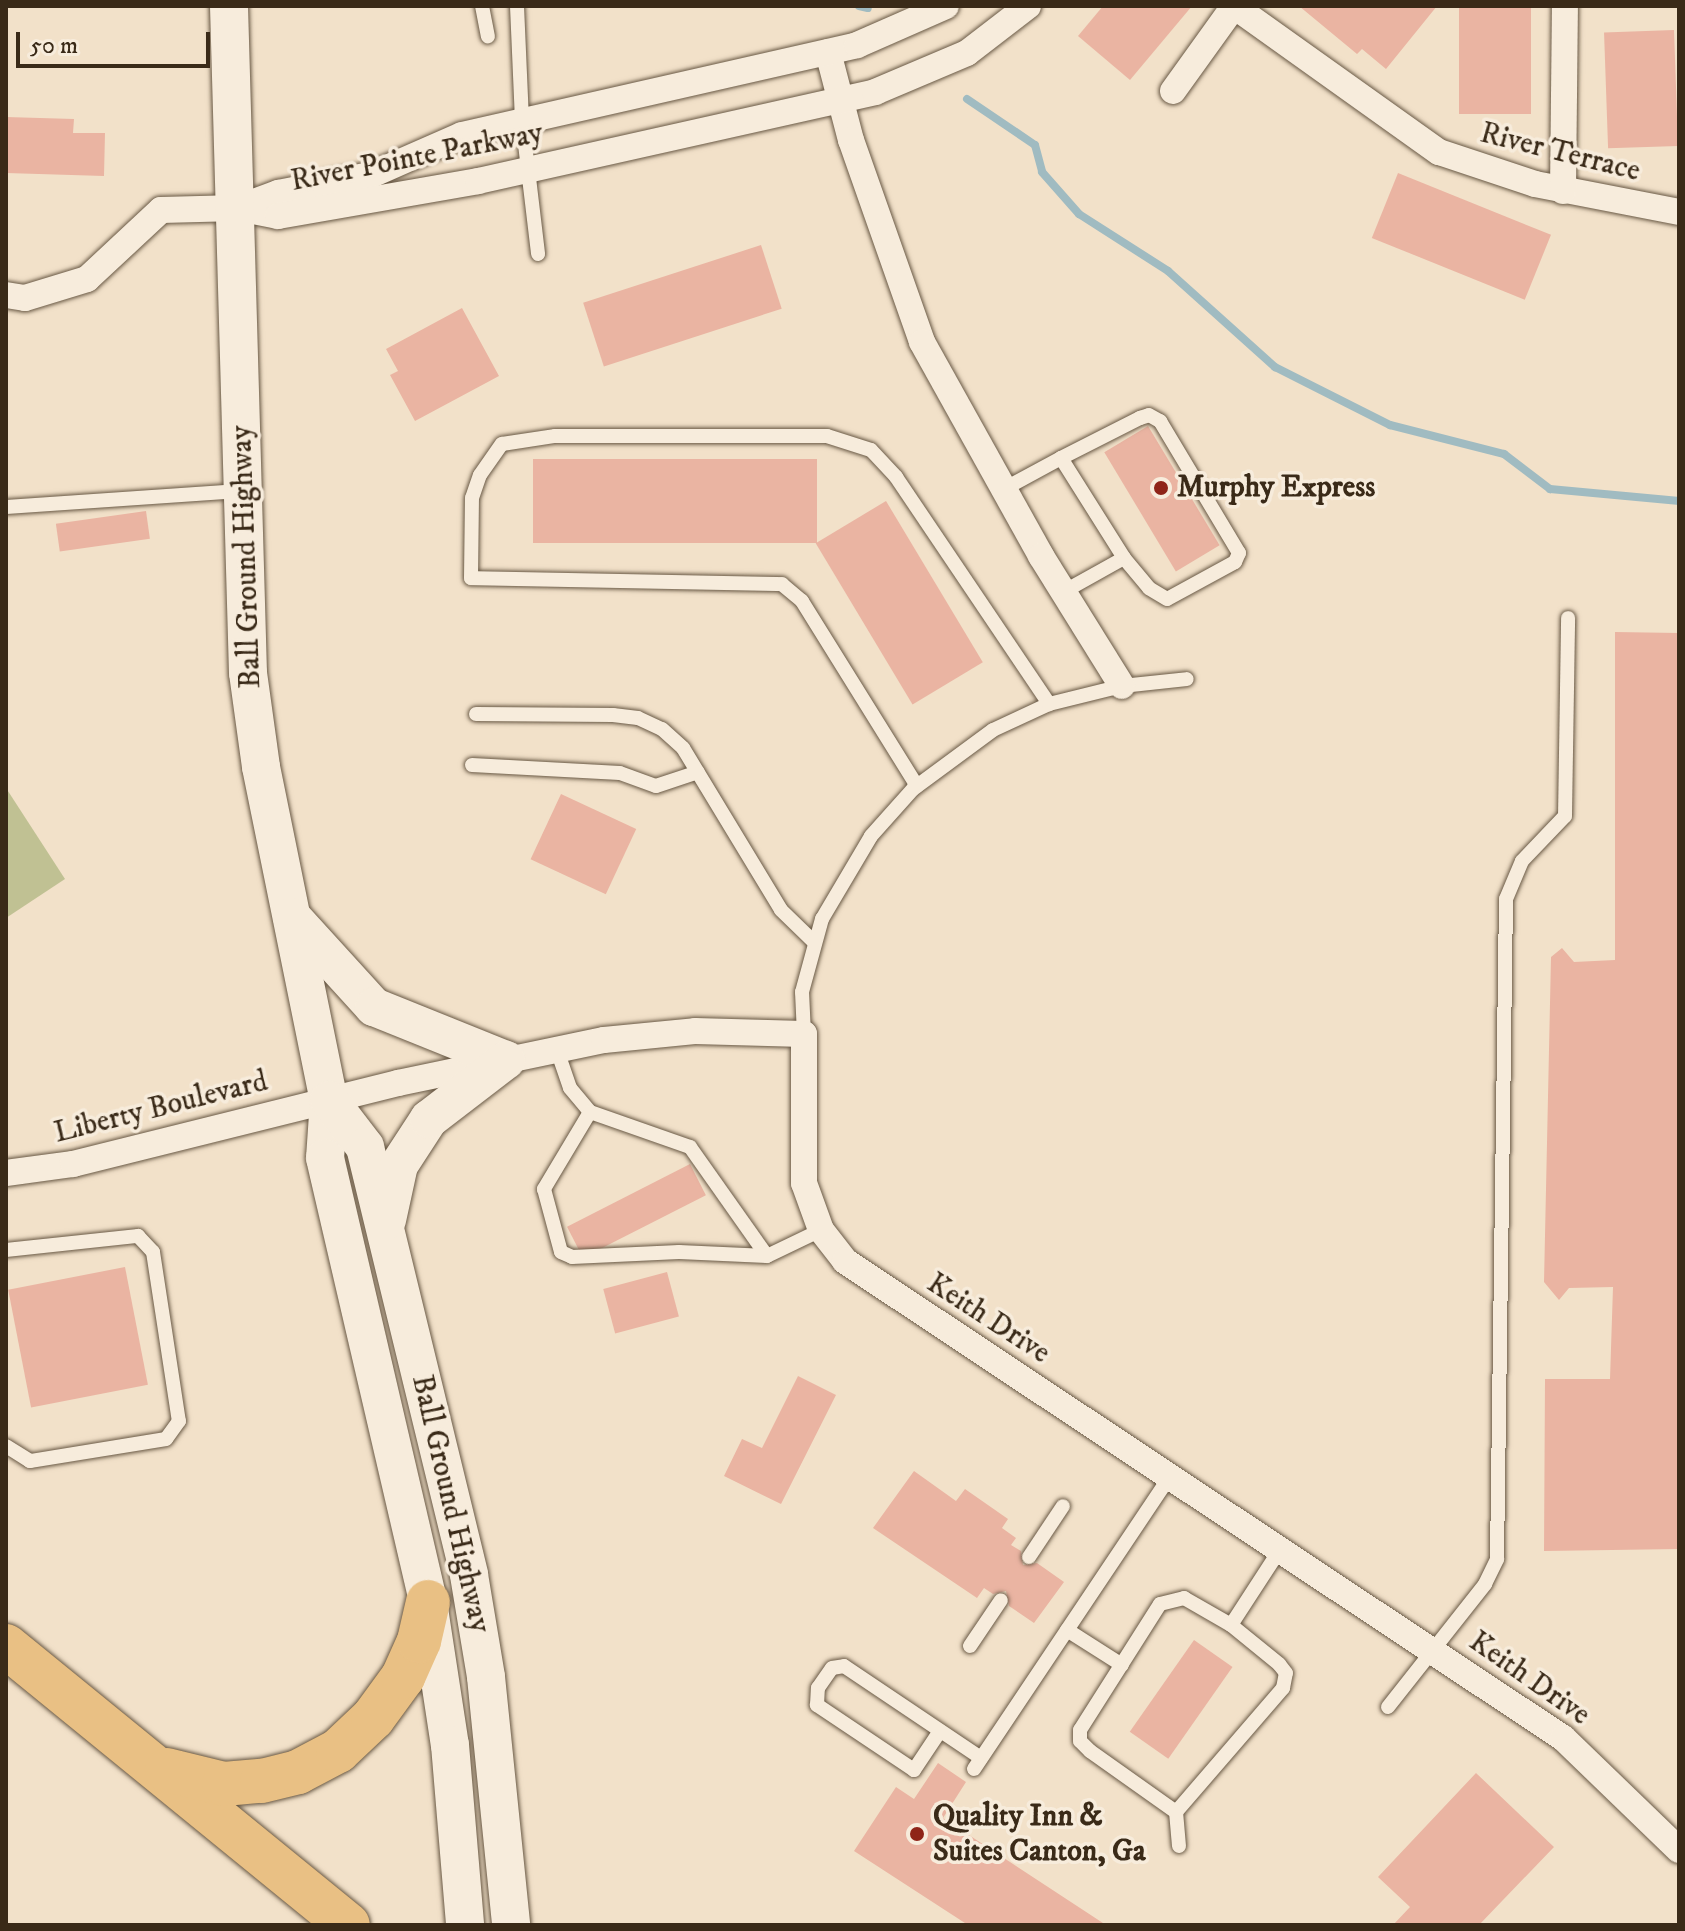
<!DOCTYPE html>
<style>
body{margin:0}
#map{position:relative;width:1685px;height:1931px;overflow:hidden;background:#f2e1c9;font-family:"IM FELL DW Pica",serif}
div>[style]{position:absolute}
.green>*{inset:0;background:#c0c193}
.stream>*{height:8px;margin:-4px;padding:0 4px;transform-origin:4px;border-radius:4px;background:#a0bbc1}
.building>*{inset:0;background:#eab4a2;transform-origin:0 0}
.roads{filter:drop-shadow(0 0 2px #685844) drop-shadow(0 0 2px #685844)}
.lane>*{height:14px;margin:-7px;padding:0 7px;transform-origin:7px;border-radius:7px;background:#f7ecdc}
.street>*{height:26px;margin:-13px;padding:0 13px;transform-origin:13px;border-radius:13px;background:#f7ecdc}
.secondary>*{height:38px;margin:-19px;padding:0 19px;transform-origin:19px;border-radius:19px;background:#f7ecdc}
.highway>*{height:44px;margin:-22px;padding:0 22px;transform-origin:22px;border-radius:22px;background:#e9c084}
.dots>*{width:22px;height:22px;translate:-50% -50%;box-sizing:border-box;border:4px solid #f7ecdc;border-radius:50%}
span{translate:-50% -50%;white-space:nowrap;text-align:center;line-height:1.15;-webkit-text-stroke:7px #f7ecdc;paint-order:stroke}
.street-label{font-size:30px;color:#3a2a18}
.poi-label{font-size:30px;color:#3a2a18;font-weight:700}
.left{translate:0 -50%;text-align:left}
.frame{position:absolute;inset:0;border:8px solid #3a2a18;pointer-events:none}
.scale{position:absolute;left:16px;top:32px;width:194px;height:36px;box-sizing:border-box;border:4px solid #3a2a18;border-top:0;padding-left:10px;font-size:24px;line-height:28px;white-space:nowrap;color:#3a2a18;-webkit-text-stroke:6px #f7ecdc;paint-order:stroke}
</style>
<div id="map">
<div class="green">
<div style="clip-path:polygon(6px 788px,65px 879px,6px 918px)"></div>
</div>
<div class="stream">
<div style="left:859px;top:6px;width:9px;rotate:13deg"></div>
<div style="left:967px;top:99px;width:82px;rotate:34.1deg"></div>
<div style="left:1035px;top:145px;width:28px;rotate:75deg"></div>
<div style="left:1042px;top:172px;width:56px;rotate:48.6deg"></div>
<div style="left:1079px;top:214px;width:106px;rotate:32.6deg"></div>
<div style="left:1168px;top:271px;width:144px;rotate:41.9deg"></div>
<div style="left:1275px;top:367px;width:129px;rotate:26.8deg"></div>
<div style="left:1390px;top:425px;width:118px;rotate:14.3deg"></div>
<div style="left:1504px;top:454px;width:58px;rotate:37.3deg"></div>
<div style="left:1550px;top:489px;width:130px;rotate:5.3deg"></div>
</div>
<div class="building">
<div style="clip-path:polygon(1103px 6px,1192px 6px,1130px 80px,1078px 36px)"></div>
<div style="clip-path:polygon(1299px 6px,1437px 6px,1386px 69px,1362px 49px,1357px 54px)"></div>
<div style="left:1459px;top:6px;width:72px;height:108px"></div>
<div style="left:1674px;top:30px;width:116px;height:70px;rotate:88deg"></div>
<div style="clip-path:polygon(6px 117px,74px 119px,73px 133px,105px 133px,104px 176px,6px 173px)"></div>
<div style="left:1398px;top:173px;width:165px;height:70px;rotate:22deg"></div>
<div style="left:761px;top:245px;width:67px;height:187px;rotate:72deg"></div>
<div style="clip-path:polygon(462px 308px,499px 376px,415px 421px,390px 375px,398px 371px,386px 349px)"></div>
<div style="left:1148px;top:426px;width:139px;height:51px;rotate:59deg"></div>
<div style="left:533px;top:459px;width:284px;height:84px"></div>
<div style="left:886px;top:501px;width:188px;height:82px;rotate:59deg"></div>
<div style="left:146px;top:511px;width:28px;height:91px;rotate:82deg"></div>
<div style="clip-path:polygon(1615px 632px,1679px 633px,1679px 1549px,1544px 1551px,1545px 1379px,1610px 1379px,1613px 1287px,1569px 1288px,1559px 1300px,1544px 1282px,1551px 957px,1562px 948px,1574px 962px,1615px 960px)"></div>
<div style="left:561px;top:794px;width:83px;height:72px;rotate:25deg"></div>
<div style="left:690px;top:1164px;width:35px;height:138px;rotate:63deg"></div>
<div style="left:125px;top:1267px;width:120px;height:119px;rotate:79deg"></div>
<div style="left:667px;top:1272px;width:46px;height:66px;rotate:75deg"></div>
<div style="clip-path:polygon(798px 1376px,836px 1395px,781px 1504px,724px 1476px,742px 1439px,762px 1448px)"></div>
<div style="clip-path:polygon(914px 1471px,956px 1501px,965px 1489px,1008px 1519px,1002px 1528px,1016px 1538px,1011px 1545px,1021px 1551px,1023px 1565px,1037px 1563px,1064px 1582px,1034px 1623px,1009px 1606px,1006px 1591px,993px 1594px,984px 1588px,977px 1598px,873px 1528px)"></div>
<div style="left:1194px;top:1640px;width:47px;height:112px;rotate:35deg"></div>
<div style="clip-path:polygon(938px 1763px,966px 1782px,943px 1818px,1106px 1925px,968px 1925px,854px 1851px,896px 1787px,914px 1799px)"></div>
<div style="clip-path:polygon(1476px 1773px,1554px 1847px,1479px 1925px,1393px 1925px,1410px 1907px,1378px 1877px)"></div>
</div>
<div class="roads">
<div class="lane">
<div style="left:482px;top:6px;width:31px;rotate:79deg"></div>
<div style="left:517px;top:6px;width:113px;rotate:87.5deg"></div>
<div style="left:522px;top:119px;width:136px;rotate:83.2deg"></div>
<div style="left:1061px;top:458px;width:89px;rotate:-26.9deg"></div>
<div style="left:1140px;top:418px;width:9px;rotate:-18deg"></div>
<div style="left:1149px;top:415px;width:13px;rotate:29deg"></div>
<div style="left:1160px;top:421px;width:154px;rotate:59.1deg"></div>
<div style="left:1239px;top:553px;width:10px;rotate:114deg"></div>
<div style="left:1235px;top:562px;width:77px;rotate:151.4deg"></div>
<div style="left:1167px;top:599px;width:21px;rotate:-149deg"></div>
<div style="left:1149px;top:588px;width:39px;rotate:-130deg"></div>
<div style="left:1002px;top:490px;width:67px;rotate:-28.5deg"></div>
<div style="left:1061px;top:458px;width:118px;rotate:57.8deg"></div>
<div style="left:1124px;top:558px;width:70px;rotate:150.9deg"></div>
<div style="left:6px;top:507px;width:238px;rotate:-3.9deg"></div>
<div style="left:476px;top:714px;width:137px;rotate:0.4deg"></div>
<div style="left:613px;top:715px;width:25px;rotate:7deg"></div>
<div style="left:638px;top:718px;width:26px;rotate:25deg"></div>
<div style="left:662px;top:729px;width:28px;rotate:42deg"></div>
<div style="left:683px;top:748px;width:189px;rotate:58.8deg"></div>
<div style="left:781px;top:910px;width:47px;rotate:44.1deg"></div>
<div style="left:472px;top:765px;width:148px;rotate:3.1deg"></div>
<div style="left:620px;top:773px;width:38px;rotate:20deg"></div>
<div style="left:656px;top:786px;width:44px;rotate:-18.4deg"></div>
<div style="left:917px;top:786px;width:218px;rotate:-121.9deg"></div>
<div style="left:802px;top:601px;width:26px;rotate:-140deg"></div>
<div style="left:782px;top:584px;width:311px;rotate:-178.9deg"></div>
<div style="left:471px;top:578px;width:80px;rotate:-89.3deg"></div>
<div style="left:472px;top:498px;width:24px;rotate:-71deg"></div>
<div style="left:480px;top:475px;width:38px;rotate:-55deg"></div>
<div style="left:502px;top:444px;width:54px;rotate:-8.6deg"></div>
<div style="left:555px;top:436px;width:272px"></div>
<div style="left:827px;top:436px;width:46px;rotate:17.7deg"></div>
<div style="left:871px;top:450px;width:37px;rotate:47deg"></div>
<div style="left:896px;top:477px;width:274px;rotate:56deg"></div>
<div style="left:804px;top:1034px;width:42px;rotate:-92.7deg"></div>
<div style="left:802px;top:992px;width:76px;rotate:-74.7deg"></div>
<div style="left:822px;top:919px;width:96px;rotate:-59.4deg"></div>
<div style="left:871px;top:836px;width:63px;rotate:-48.2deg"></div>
<div style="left:913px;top:789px;width:99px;rotate:-36.4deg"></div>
<div style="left:993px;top:730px;width:62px;rotate:-24.9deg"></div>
<div style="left:1049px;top:704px;width:75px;rotate:-13.9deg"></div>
<div style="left:1122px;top:686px;width:65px;rotate:-6.1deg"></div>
<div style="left:557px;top:1050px;width:40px;rotate:71.1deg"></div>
<div style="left:570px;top:1088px;width:31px;rotate:50deg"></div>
<div style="left:590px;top:1112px;width:90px;rotate:120.9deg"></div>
<div style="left:544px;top:1189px;width:65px;rotate:74.9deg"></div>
<div style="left:561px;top:1252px;width:12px;rotate:24deg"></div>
<div style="left:572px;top:1257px;width:107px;rotate:-2.7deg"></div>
<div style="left:679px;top:1252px;width:88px;rotate:2.6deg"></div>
<div style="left:767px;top:1256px;width:60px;rotate:-25.7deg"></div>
<div style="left:590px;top:1112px;width:106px;rotate:19.3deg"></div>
<div style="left:690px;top:1147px;width:133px;rotate:54.8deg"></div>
<div style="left:6px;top:1250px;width:133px;rotate:-6.1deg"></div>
<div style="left:138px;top:1236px;width:22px;rotate:47deg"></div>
<div style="left:153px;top:1252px;width:171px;rotate:81.3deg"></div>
<div style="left:179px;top:1421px;width:22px;rotate:126deg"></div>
<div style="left:166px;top:1439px;width:138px;rotate:170.8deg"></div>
<div style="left:30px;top:1461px;width:28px;rotate:-148deg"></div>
<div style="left:1029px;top:1557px;width:61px;rotate:-56.3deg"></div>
<div style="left:1067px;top:1630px;width:65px;rotate:32.5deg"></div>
<div style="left:970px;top:1646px;width:55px;rotate:-56deg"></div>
<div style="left:1388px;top:1707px;width:157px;rotate:-51.7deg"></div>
<div style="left:1485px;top:1584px;width:28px;rotate:-64deg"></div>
<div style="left:1497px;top:1559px;width:660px;rotate:-89.22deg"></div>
<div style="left:1506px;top:899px;width:41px;rotate:-67.2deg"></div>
<div style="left:1522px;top:861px;width:62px;rotate:-46.3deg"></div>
<div style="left:1565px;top:816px;width:198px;rotate:-89.1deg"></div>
<div style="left:940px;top:1731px;width:47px;rotate:123.7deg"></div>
<div style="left:914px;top:1770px;width:117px;rotate:-146.2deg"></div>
<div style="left:817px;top:1705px;width:17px;rotate:-87deg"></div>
<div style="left:818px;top:1688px;width:24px;rotate:-55deg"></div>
<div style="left:832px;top:1668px;width:12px;rotate:-9deg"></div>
<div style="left:844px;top:1666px;width:165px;rotate:33.9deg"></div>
<div style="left:974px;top:1769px;width:354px;rotate:-56.2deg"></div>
<div style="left:1176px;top:1812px;width:105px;rotate:-144.7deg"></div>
<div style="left:1090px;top:1751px;width:14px;rotate:-135deg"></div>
<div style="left:1080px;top:1741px;width:11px;rotate:-90deg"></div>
<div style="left:1080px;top:1730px;width:149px;rotate:-57.6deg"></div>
<div style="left:1160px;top:1604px;width:25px;rotate:-14deg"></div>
<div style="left:1184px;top:1598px;width:54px;rotate:29.9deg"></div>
<div style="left:1179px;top:1846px;width:34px;rotate:-95deg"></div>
<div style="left:1176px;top:1812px;width:164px;rotate:-49.2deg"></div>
<div style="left:1283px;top:1688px;width:15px;rotate:-79deg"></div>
<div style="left:1286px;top:1673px;width:11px;rotate:-128deg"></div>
<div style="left:1279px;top:1664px;width:62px;rotate:-140.9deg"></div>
<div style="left:1231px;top:1625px;width:92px;rotate:-57deg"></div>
</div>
<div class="street">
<div style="left:1234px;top:6px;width:252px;rotate:35.5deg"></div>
<div style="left:1439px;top:152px;width:101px;rotate:18.4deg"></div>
<div style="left:1535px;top:184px;width:147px;rotate:11deg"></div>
<div style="left:828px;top:52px;width:91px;rotate:75.4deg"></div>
<div style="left:851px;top:140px;width:214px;rotate:70.6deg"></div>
<div style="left:922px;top:342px;width:245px;rotate:60.9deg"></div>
<div style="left:1041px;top:556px;width:153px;rotate:58.1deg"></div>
<div style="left:1173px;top:91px;width:105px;rotate:-54.3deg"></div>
<div style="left:1563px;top:191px;width:185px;rotate:-89.4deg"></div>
<div style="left:238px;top:208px;width:43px;rotate:-20.6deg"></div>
<div style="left:278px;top:193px;width:95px;rotate:-11deg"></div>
<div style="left:371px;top:175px;width:99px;rotate:-23.7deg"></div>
<div style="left:462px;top:135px;width:405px;rotate:-12.8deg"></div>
<div style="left:857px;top:45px;width:97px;rotate:-23.7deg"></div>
<div style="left:6px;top:295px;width:19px;rotate:9deg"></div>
<div style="left:25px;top:298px;width:65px;rotate:-17deg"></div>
<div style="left:87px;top:279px;width:101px;rotate:-43deg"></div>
<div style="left:161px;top:210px;width:77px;rotate:-1.5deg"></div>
<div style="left:238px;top:208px;width:41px;rotate:11.3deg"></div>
<div style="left:278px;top:216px;width:203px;rotate:-9.9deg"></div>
<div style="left:478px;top:181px;width:407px;rotate:-12.6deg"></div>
<div style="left:875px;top:92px;width:100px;rotate:-23deg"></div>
<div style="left:967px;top:53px;width:77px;rotate:-37.6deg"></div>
<div style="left:6px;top:1173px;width:68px;rotate:-7.7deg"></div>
<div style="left:73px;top:1164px;width:335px;rotate:-14deg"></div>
<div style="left:398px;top:1083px;width:210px;rotate:-11.8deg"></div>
<div style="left:604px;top:1040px;width:91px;rotate:-5.6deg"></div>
<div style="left:695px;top:1031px;width:109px;rotate:1.6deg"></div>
<div style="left:804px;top:1034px;width:149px;rotate:90deg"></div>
<div style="left:804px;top:1183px;width:50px;rotate:70.1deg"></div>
<div style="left:821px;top:1230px;width:39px;rotate:52deg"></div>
<div style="left:845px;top:1261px;width:862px;rotate:33.6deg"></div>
<div style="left:1563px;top:1738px;width:161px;rotate:44deg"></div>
</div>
<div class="secondary">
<div style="left:229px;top:6px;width:667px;rotate:88.37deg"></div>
<div style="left:248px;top:673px;width:95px;rotate:82.1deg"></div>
<div style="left:261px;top:767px;width:340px;rotate:78.5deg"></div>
<div style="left:329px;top:1100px;width:58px;rotate:93.9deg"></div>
<div style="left:325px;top:1158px;width:456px;rotate:76.9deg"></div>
<div style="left:428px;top:1602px;width:145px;rotate:81.3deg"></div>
<div style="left:450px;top:1745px;width:181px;rotate:85.2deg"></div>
<div style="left:292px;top:917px;width:122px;rotate:47.7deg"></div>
<div style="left:374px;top:1007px;width:142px;rotate:21.9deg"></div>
<div style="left:329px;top:1100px;width:59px;rotate:52.5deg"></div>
<div style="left:365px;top:1147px;width:440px;rotate:76.3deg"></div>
<div style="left:469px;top:1575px;width:103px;rotate:80.5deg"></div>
<div style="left:486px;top:1677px;width:249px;rotate:84.2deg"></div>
<div style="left:387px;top:1220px;width:56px;rotate:-77.7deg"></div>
<div style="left:399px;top:1165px;width:55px;rotate:-56.9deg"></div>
<div style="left:429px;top:1119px;width:97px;rotate:-37.5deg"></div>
</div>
<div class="highway">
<div style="left:6px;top:1646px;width:441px;rotate:39.2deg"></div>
<div style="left:167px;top:1770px;width:59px;rotate:13.8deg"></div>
<div style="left:224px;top:1784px;width:38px;rotate:-5deg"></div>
<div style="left:262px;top:1781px;width:37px;rotate:-14deg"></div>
<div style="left:298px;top:1772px;width:45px;rotate:-27.7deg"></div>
<div style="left:338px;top:1751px;width:48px;rotate:-43.3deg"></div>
<div style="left:373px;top:1718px;width:51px;rotate:-53.8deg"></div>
<div style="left:403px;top:1677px;width:39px;rotate:-66deg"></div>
<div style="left:419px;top:1641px;width:40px;rotate:-77deg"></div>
</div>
</div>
<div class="dots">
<div style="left:1161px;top:488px;background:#8f2418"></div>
<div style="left:917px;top:1834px;background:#8f2418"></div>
</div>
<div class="street-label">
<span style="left:1560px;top:153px;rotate:14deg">River Terrace</span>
<span style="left:417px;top:158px;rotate:-11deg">River Pointe Parkway</span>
<span style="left:247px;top:557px;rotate:-92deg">Ball Ground Highway</span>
<span style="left:161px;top:1108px;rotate:-14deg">Liberty Boulevard</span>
<span style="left:988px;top:1319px;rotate:33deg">Keith Drive</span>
<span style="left:450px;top:1504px;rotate:77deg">Ball Ground Highway</span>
<span style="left:1529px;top:1679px;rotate:35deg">Keith Drive</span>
</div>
<div class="poi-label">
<span class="left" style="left:1177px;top:488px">Murphy Express</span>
<span class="left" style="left:933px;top:1834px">Quality Inn &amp;<br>Suites Canton, Ga</span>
</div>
<div class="frame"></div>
<div class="scale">50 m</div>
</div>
